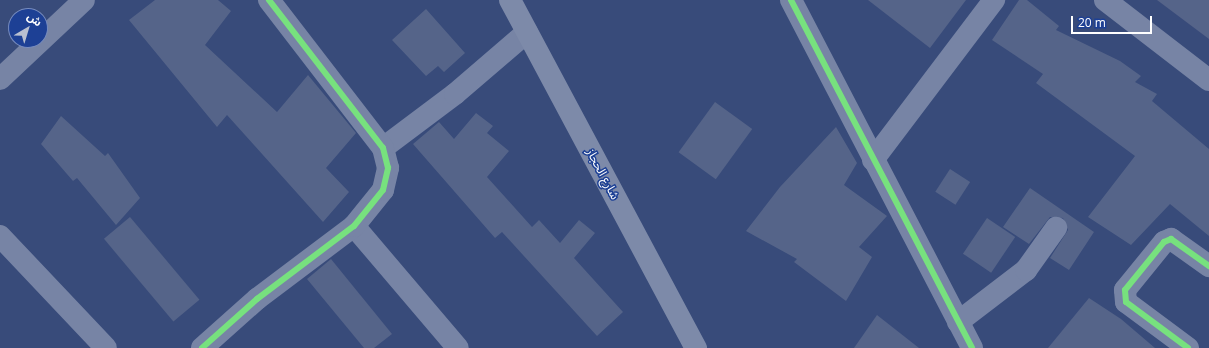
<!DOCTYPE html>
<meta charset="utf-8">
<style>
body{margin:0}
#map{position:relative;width:1209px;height:348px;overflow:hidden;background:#384b7a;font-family:"Open Sans","Noto Sans Arabic",sans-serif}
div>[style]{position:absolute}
.building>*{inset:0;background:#556489;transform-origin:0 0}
.street>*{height:22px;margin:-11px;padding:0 11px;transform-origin:11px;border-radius:11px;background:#7784a5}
.secondary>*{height:22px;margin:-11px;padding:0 11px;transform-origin:11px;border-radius:11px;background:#7d8aa9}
.cycleway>*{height:6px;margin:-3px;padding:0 3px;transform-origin:3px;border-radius:3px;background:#77e17e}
span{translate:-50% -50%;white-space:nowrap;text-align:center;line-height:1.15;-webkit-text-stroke:3px #1d4095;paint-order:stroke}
.street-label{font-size:12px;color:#fff}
.north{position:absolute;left:8px;top:8px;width:40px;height:40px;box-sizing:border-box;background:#1d4095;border:1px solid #778cbf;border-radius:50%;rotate:38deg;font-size:11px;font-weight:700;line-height:16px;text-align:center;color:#fff}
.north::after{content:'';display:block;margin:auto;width:14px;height:18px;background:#b9c0d0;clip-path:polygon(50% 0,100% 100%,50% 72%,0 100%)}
.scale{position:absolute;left:1071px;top:16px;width:81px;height:18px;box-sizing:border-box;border:2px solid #fff;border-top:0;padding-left:5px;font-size:12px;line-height:14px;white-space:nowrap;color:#fff;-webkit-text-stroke:3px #1d4095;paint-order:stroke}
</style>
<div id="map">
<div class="building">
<div style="clip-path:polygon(155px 0,218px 0,231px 11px,205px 45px,277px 112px,308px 75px,356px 133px,326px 168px,349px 192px,323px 222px,227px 115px,217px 127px,129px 20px)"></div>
<div style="clip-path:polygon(868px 0,966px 0,930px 48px)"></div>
<div style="clip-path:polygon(1019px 0,1027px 0,1059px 26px,1056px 30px,1120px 61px,1141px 76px,1135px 82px,1157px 94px,1152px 101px,1209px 149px,1209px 236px,1170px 204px,1131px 245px,1088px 217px,1135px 156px,1036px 83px,1043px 74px,992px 40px)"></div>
<div style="clip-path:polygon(1157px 0,1209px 0,1209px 39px)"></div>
<div style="clip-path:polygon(426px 9px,465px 53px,444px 72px,438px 66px,426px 76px,392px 40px)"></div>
<div style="left:715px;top:102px;width:46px;height:62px;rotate:36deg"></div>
<div style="clip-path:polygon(476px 113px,493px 126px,487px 133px,509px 151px,487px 177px,532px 227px,539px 220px,560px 243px,579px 220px,595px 233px,574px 258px,623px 312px,597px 336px,502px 232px,495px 238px,413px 144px,439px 122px,454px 139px)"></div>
<div style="clip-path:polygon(61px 116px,105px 156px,108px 153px,140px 198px,116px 225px,77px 178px,73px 181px,41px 144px)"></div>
<div style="clip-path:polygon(836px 127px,857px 163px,844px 185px,887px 216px,859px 247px,872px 257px,846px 301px,794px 262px,797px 259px,746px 231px,780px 187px)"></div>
<div style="left:950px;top:169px;width:24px;height:27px;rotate:33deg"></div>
<div style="clip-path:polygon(1030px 188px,1094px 232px,1069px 270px,1050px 258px,1068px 230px,1063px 218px,1050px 217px,1029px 244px,1003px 227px)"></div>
<div style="left:130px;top:217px;width:108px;height:34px;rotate:50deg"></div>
<div style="left:987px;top:218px;width:34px;height:43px;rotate:34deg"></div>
<div style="clip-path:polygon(331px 259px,392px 334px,374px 348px,364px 348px,307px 279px)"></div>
<div style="clip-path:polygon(1089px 298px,1121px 319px,1155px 348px,1048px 348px)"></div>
<div style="clip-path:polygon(877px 315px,919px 348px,854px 348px)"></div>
</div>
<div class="street">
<div style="left:791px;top:0;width:392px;rotate:62.5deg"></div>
<div style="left:1105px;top:0;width:131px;rotate:37.6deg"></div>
<div style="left:0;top:79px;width:115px;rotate:-43.2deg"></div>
<div style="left:383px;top:148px;width:90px;rotate:-36.9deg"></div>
<div style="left:455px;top:94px;width:95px;rotate:-40.7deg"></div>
<div style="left:873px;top:160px;width:201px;rotate:-52.9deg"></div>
<div style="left:354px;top:226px;width:160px;rotate:49.6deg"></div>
<div style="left:0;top:236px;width:154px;rotate:46.6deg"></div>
<div style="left:958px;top:322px;width:86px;rotate:-37.4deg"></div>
<div style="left:1026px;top:270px;width:52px;rotate:-54.5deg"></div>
<div style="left:202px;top:348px;width:74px;rotate:-41.7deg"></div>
<div style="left:257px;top:299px;width:121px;rotate:-37deg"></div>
<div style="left:354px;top:226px;width:46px;rotate:-51.1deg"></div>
<div style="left:383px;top:190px;width:23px;rotate:-77deg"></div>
<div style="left:388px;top:168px;width:21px;rotate:-104deg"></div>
<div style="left:383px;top:148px;width:187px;rotate:-127.6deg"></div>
<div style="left:1188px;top:348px;width:77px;rotate:-143.4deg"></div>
<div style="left:1126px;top:302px;width:12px;rotate:-95deg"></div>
<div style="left:1125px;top:290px;width:62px;rotate:-50.9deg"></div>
<div style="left:1164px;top:242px;width:8px;rotate:-23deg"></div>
<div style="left:1171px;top:239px;width:47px;rotate:35.4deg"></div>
</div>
<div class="secondary">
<div style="left:510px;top:0;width:395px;rotate:61.9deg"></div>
</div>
<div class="cycleway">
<div style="left:791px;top:0;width:392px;rotate:62.5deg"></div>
<div style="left:202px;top:348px;width:74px;rotate:-41.7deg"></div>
<div style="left:257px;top:299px;width:121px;rotate:-37deg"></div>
<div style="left:354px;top:226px;width:46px;rotate:-51.1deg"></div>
<div style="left:383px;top:190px;width:23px;rotate:-77deg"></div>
<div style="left:388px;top:168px;width:21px;rotate:-104deg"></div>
<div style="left:383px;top:148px;width:187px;rotate:-127.6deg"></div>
<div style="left:1188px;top:348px;width:77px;rotate:-143.4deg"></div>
<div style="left:1126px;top:302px;width:12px;rotate:-95deg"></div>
<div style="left:1125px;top:290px;width:62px;rotate:-50.9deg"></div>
<div style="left:1164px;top:242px;width:8px;rotate:-23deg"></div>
<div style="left:1171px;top:239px;width:47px;rotate:35.4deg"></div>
</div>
<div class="street-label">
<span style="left:603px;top:174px;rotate:62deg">شارع الحجاز</span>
</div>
<div class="north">ش</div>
<div class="scale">20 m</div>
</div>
